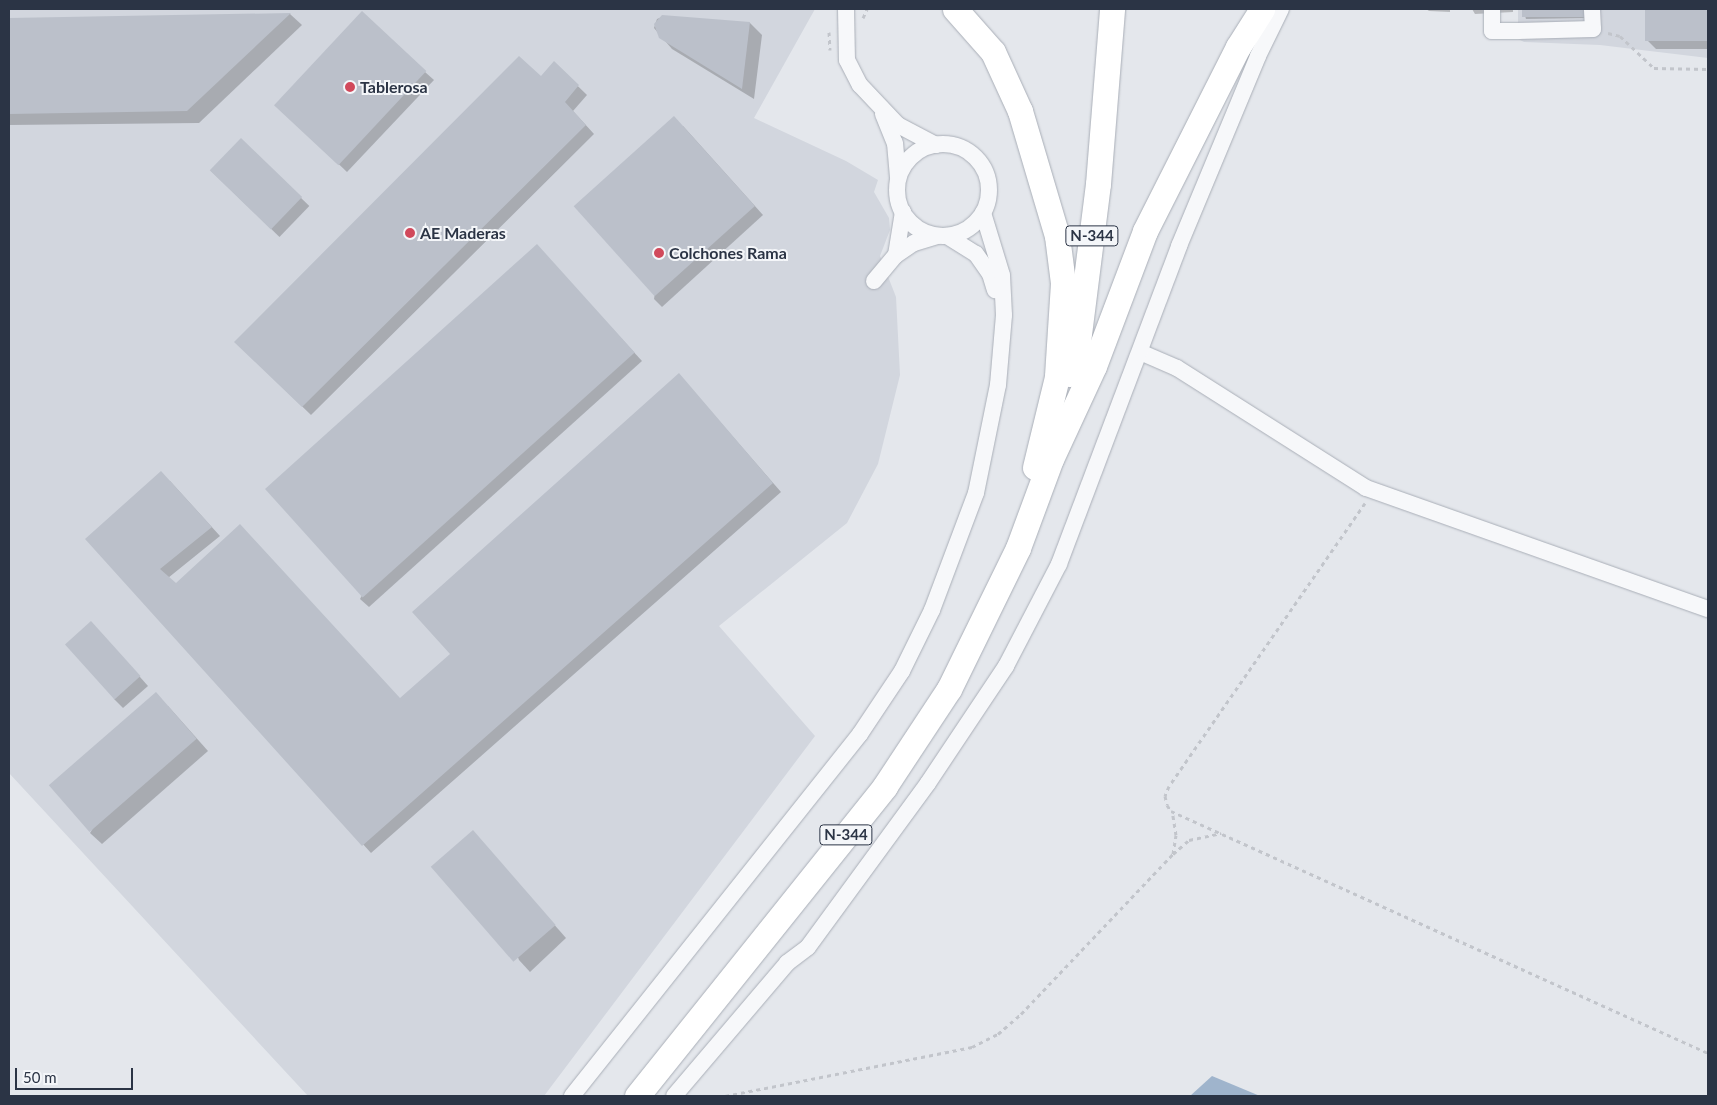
<!DOCTYPE html>
<style>
body{margin:0}
#map{position:relative;width:1717px;height:1105px;overflow:hidden;background:#e4e7ec;font-family:Lato,sans-serif}
div>[style]{position:absolute}
.built>*{inset:0;background:#d2d6de}
.water>*{inset:0;background:#9fb4cc}
.shadow>*{inset:0;background:#0003;transform-origin:0 0}
.building>*{inset:0;background:#bbc0ca;transform-origin:0 0}
.path>*{height:3px;margin-top:-1.5px;transform-origin:0;background:repeating-linear-gradient(90deg,#c2c5cb 0 4px,transparent 0 8px)}
.roads{filter:drop-shadow(0 0 1px #a9aeb7) drop-shadow(0 0 1px #a9aeb7)}
.minor>*{height:16px;margin:-8px;padding:0 8px;transform-origin:8px;border-radius:8px;background:#f7f8fa}
.minor>.ring{margin:-8px;padding:0;box-sizing:content-box;background:none;border:16px solid #f7f8fa;border-radius:50%}
.highway>*{height:25px;margin:-12.5px;padding:0 12.5px;transform-origin:12.5px;border-radius:12.5px;background:#fff}
.dots>*{width:14px;height:14px;translate:-50% -50%;box-sizing:border-box;border:2px solid #f4f6f9;border-radius:50%}
span{translate:-50% -50%;white-space:nowrap;text-align:center;line-height:1.15;-webkit-text-stroke:4px #f4f6f9;paint-order:stroke}
.shield-label span{padding:1px 4px;background:#f4f6f9;border:1px solid;border-radius:4px;-webkit-text-stroke-width:0}
.shield-label{font-size:15px;color:#2b3445;font-weight:700}
.poi-label{font-size:16px;color:#2b3445;font-weight:700}
.left{translate:0 -50%;text-align:left}
.frame{position:absolute;inset:0;border:10px solid #2b3445;pointer-events:none}
.scale{position:absolute;left:15px;top:1068px;width:118px;height:22px;box-sizing:border-box;border:2px solid #2b3445;border-top:0;padding-left:6px;font-size:15px;line-height:18px;white-space:nowrap;color:#2b3445;-webkit-text-stroke:4px #f4f6f9;paint-order:stroke}
</style>
<div id="map">
<div class="built">
<div style="clip-path:polygon(9px 9px,815px 9px,754px 118px,846px 161px,878px 180px,874px 192px,889px 218px,890px 230px,880px 256px,896px 297px,900px 375px,878px 464px,847px 523px,719px 626px,815px 736px,544px 1096px,308px 1096px,9px 773px)"></div>
<div style="clip-path:polygon(1518px 9px,1708px 9px,1708px 58px,1600px 45px,1524px 42px,1518px 39px)"></div>
</div>
<div class="water">
<div style="clip-path:polygon(1212px 1076px,1260px 1096px,1190px 1096px)"></div>
</div>
<div class="shadow">
<div style="clip-path:polygon(1426px 9px,1450px 9px,1450px 12px,1429px 11px)"></div>
<div style="clip-path:polygon(1472px 9px,1513px 9px,1513px 12px,1475px 14px)"></div>
<div style="clip-path:polygon(1523px 9px,1587px 9px,1587px 18px,1526px 19px)"></div>
<div style="clip-path:polygon(1646px 9px,1708px 9px,1708px 49px,1656px 49px,1647px 40px)"></div>
<div style="clip-path:polygon(290px 14px,302px 25px,199px 123px,9px 125px,9px 19px)"></div>
<div style="clip-path:polygon(662px 17px,750px 23px,762px 35px,754px 99px,672px 49px,654px 28px,657px 19px)"></div>
<div style="clip-path:polygon(554px 63px,587px 95px,573px 111px,594px 134px,311px 415px,236px 342px,541px 78px)"></div>
<div style="clip-path:polygon(425px 72px,434px 80px,347px 172px,284px 112px)"></div>
<div style="clip-path:polygon(683px 126px,763px 215px,662px 307px,654px 299px)"></div>
<div style="left:241px;top:140px;width:95px;height:43px;rotate:44deg"></div>
<div style="clip-path:polygon(545px 255px,642px 361px,369px 607px,360px 599px)"></div>
<div style="clip-path:polygon(687px 384px,781px 492px,371px 853px,87px 539px,170px 481px,220px 536px,168px 578px,176px 585px,401px 699px,451px 655px)"></div>
<div style="clip-path:polygon(100px 632px,148px 686px,123px 708px,114px 699px)"></div>
<div style="clip-path:polygon(168px 706px,208px 751px,102px 844px,90px 833px)"></div>
<div style="clip-path:polygon(473px 832px,566px 938px,530px 972px,519px 960px)"></div>
</div>
<div class="building">
<div style="left:1522px;top:9px;width:63px;height:8px"></div>
<div style="left:1645px;top:9px;width:63px;height:32px"></div>
<div style="left:362px;top:11px;width:88px;height:129px;rotate:43deg"></div>
<div style="clip-path:polygon(291px 13px,187px 111px,9px 114px,9px 18px)"></div>
<div style="clip-path:polygon(662px 15px,750px 22px,742px 89px,659px 38px,654px 24px)"></div>
<div style="clip-path:polygon(519px 56px,541px 76px,554px 61px,579px 85px,565px 102px,586px 125px,302px 407px,234px 342px)"></div>
<div style="left:674px;top:116px;width:121px;height:135px;rotate:48deg"></div>
<div style="left:241px;top:138px;width:85px;height:45px;rotate:44deg"></div>
<div style="left:537px;top:244px;width:146px;height:366px;rotate:48deg"></div>
<div style="clip-path:polygon(679px 373px,773px 483px,362px 846px,85px 539px,161px 471px,212px 527px,160px 569px,176px 583px,240px 524px,400px 698px,450px 654px,412px 612px)"></div>
<div style="left:91px;top:621px;width:74px;height:35px;rotate:48deg"></div>
<div style="left:156px;top:692px;width:62px;height:142px;rotate:49deg"></div>
<div style="left:473px;top:830px;width:126px;height:56px;rotate:49deg"></div>
</div>
<div class="path">
<div style="left:863px;top:18px;width:10px;rotate:-66deg"></div>
<div style="left:829px;top:32px;width:18px;rotate:87deg"></div>
<div style="left:1608px;top:33px;width:12px;rotate:14deg"></div>
<div style="left:1620px;top:36px;width:47px;rotate:43.3deg"></div>
<div style="left:1654px;top:68px;width:54px;rotate:1.1deg"></div>
<div style="left:1365px;top:503px;width:344px;rotate:124.7deg"></div>
<div style="left:1169px;top:786px;width:11px;rotate:112deg"></div>
<div style="left:1165px;top:796px;width:9px;rotate:77deg"></div>
<div style="left:1167px;top:805px;width:7px;rotate:56deg"></div>
<div style="left:1171px;top:811px;width:589px;rotate:24.26deg"></div>
<div style="left:1173px;top:854px;width:21px;rotate:-41deg"></div>
<div style="left:1189px;top:840px;width:33px;rotate:-12deg"></div>
<div style="left:725px;top:1096px;width:252px;rotate:-11.2deg"></div>
<div style="left:972px;top:1047px;width:29px;rotate:-27deg"></div>
<div style="left:998px;top:1034px;width:30px;rotate:-41deg"></div>
<div style="left:1021px;top:1014px;width:221px;rotate:-46.5deg"></div>
<div style="left:1173px;top:854px;width:19px;rotate:-81deg"></div>
<div style="left:1176px;top:835px;width:24px;rotate:-99deg"></div>
</div>
<div class="roads">
<div class="minor">
<div style="left:846px;top:9px;width:51px;rotate:88.9deg"></div>
<div style="left:847px;top:60px;width:28px;rotate:63deg"></div>
<div style="left:860px;top:85px;width:55px;rotate:46.5deg"></div>
<div style="left:898px;top:125px;width:43px;rotate:27.8deg"></div>
<div style="left:1492px;top:9px;width:22px;rotate:90deg"></div>
<div style="left:1492px;top:31px;width:26px"></div>
<div style="left:1518px;top:31px;width:75px;rotate:-1.5deg"></div>
<div style="left:1593px;top:29px;width:20px;rotate:-93deg"></div>
<div style="left:883px;top:114px;width:31px;rotate:68deg"></div>
<div style="left:895px;top:143px;width:35px;rotate:85deg"></div>
<div class="ring" style="left:897px;top:144px;width:76px;height:76px"></div>
<div style="left:947px;top:236px;width:34px;rotate:32deg"></div>
<div style="left:976px;top:254px;width:24px;rotate:55deg"></div>
<div style="left:990px;top:274px;width:17px;rotate:73deg"></div>
<div style="left:896px;top:255px;width:44px;rotate:-80.8deg"></div>
<div style="left:874px;top:281px;width:34px;rotate:-50deg"></div>
<div style="left:896px;top:255px;width:22px;rotate:-34deg"></div>
<div style="left:914px;top:243px;width:24px;rotate:-17deg"></div>
<div style="left:1140px;top:352px;width:40px;rotate:23.4deg"></div>
<div style="left:1177px;top:368px;width:224px;rotate:32.4deg"></div>
<div style="left:1366px;top:488px;width:363px;rotate:19.5deg"></div>
<div style="left:572px;top:1096px;width:463px;rotate:-51.5deg"></div>
<div style="left:860px;top:734px;width:76px;rotate:-56.3deg"></div>
<div style="left:902px;top:671px;width:68px;rotate:-63.8deg"></div>
<div style="left:932px;top:610px;width:125px;rotate:-69.4deg"></div>
<div style="left:976px;top:493px;width:110px;rotate:-78.5deg"></div>
<div style="left:998px;top:385px;width:70px;rotate:-85.1deg"></div>
<div style="left:1004px;top:315px;width:40px;rotate:-92.9deg"></div>
<div style="left:1002px;top:275px;width:65px;rotate:-107deg"></div>
<div style="left:674px;top:1096px;width:175px;rotate:-49.6deg"></div>
<div style="left:787px;top:963px;width:26px;rotate:-37deg"></div>
<div style="left:808px;top:947px;width:203px;rotate:-53.8deg"></div>
<div style="left:928px;top:783px;width:141px;rotate:-56.3deg"></div>
<div style="left:1006px;top:666px;width:115px;rotate:-62.5deg"></div>
<div style="left:1059px;top:564px;width:340px;rotate:-69.3deg"></div>
<div style="left:1179px;top:246px;width:206px;rotate:-67.4deg"></div>
<div style="left:1258px;top:56px;width:52px;rotate:-63.9deg"></div>
</div>
<div class="highway">
<div style="left:955px;top:9px;width:57px;rotate:48.5deg"></div>
<div style="left:993px;top:52px;width:65px;rotate:65.4deg"></div>
<div style="left:1020px;top:111px;width:130px;rotate:73.5deg"></div>
<div style="left:1057px;top:236px;width:47px;rotate:82.7deg"></div>
<div style="left:1063px;top:283px;width:94px;rotate:93.7deg"></div>
<div style="left:1057px;top:377px;width:93px;rotate:103.7deg"></div>
<div style="left:1070px;top:374px;width:33px;rotate:-76deg"></div>
<div style="left:1078px;top:342px;width:159px;rotate:-82.8deg"></div>
<div style="left:1098px;top:184px;width:176px;rotate:-85.4deg"></div>
<div style="left:637px;top:1096px;width:397px;rotate:-51.3deg"></div>
<div style="left:885px;top:786px;width:116px;rotate:-56.6deg"></div>
<div style="left:949px;top:689px;width:157px;rotate:-63.9deg"></div>
<div style="left:1018px;top:548px;width:95px;rotate:-69.7deg"></div>
<div style="left:1051px;top:459px;width:102px;rotate:-65.2deg"></div>
<div style="left:1094px;top:366px;width:144px;rotate:-69.3deg"></div>
<div style="left:1145px;top:231px;width:206px;rotate:-63.2deg"></div>
<div style="left:1238px;top:47px;width:45px;rotate:-57.7deg"></div>
</div>
</div>
<div class="dots">
<div style="left:350px;top:87px;background:#d1495b"></div>
<div style="left:410px;top:233px;background:#d1495b"></div>
<div style="left:659px;top:253px;background:#d1495b"></div>
</div>
<div class="shield-label">
<span style="left:1092px;top:236px">N-344</span>
<span style="left:846px;top:835px">N-344</span>
</div>
<div class="poi-label">
<span class="left" style="left:360px;top:87px">Tablerosa</span>
<span class="left" style="left:420px;top:233px">AE Maderas</span>
<span class="left" style="left:669px;top:253px">Colchones Rama</span>
</div>
<div class="frame"></div>
<div class="scale">50 m</div>
</div>
